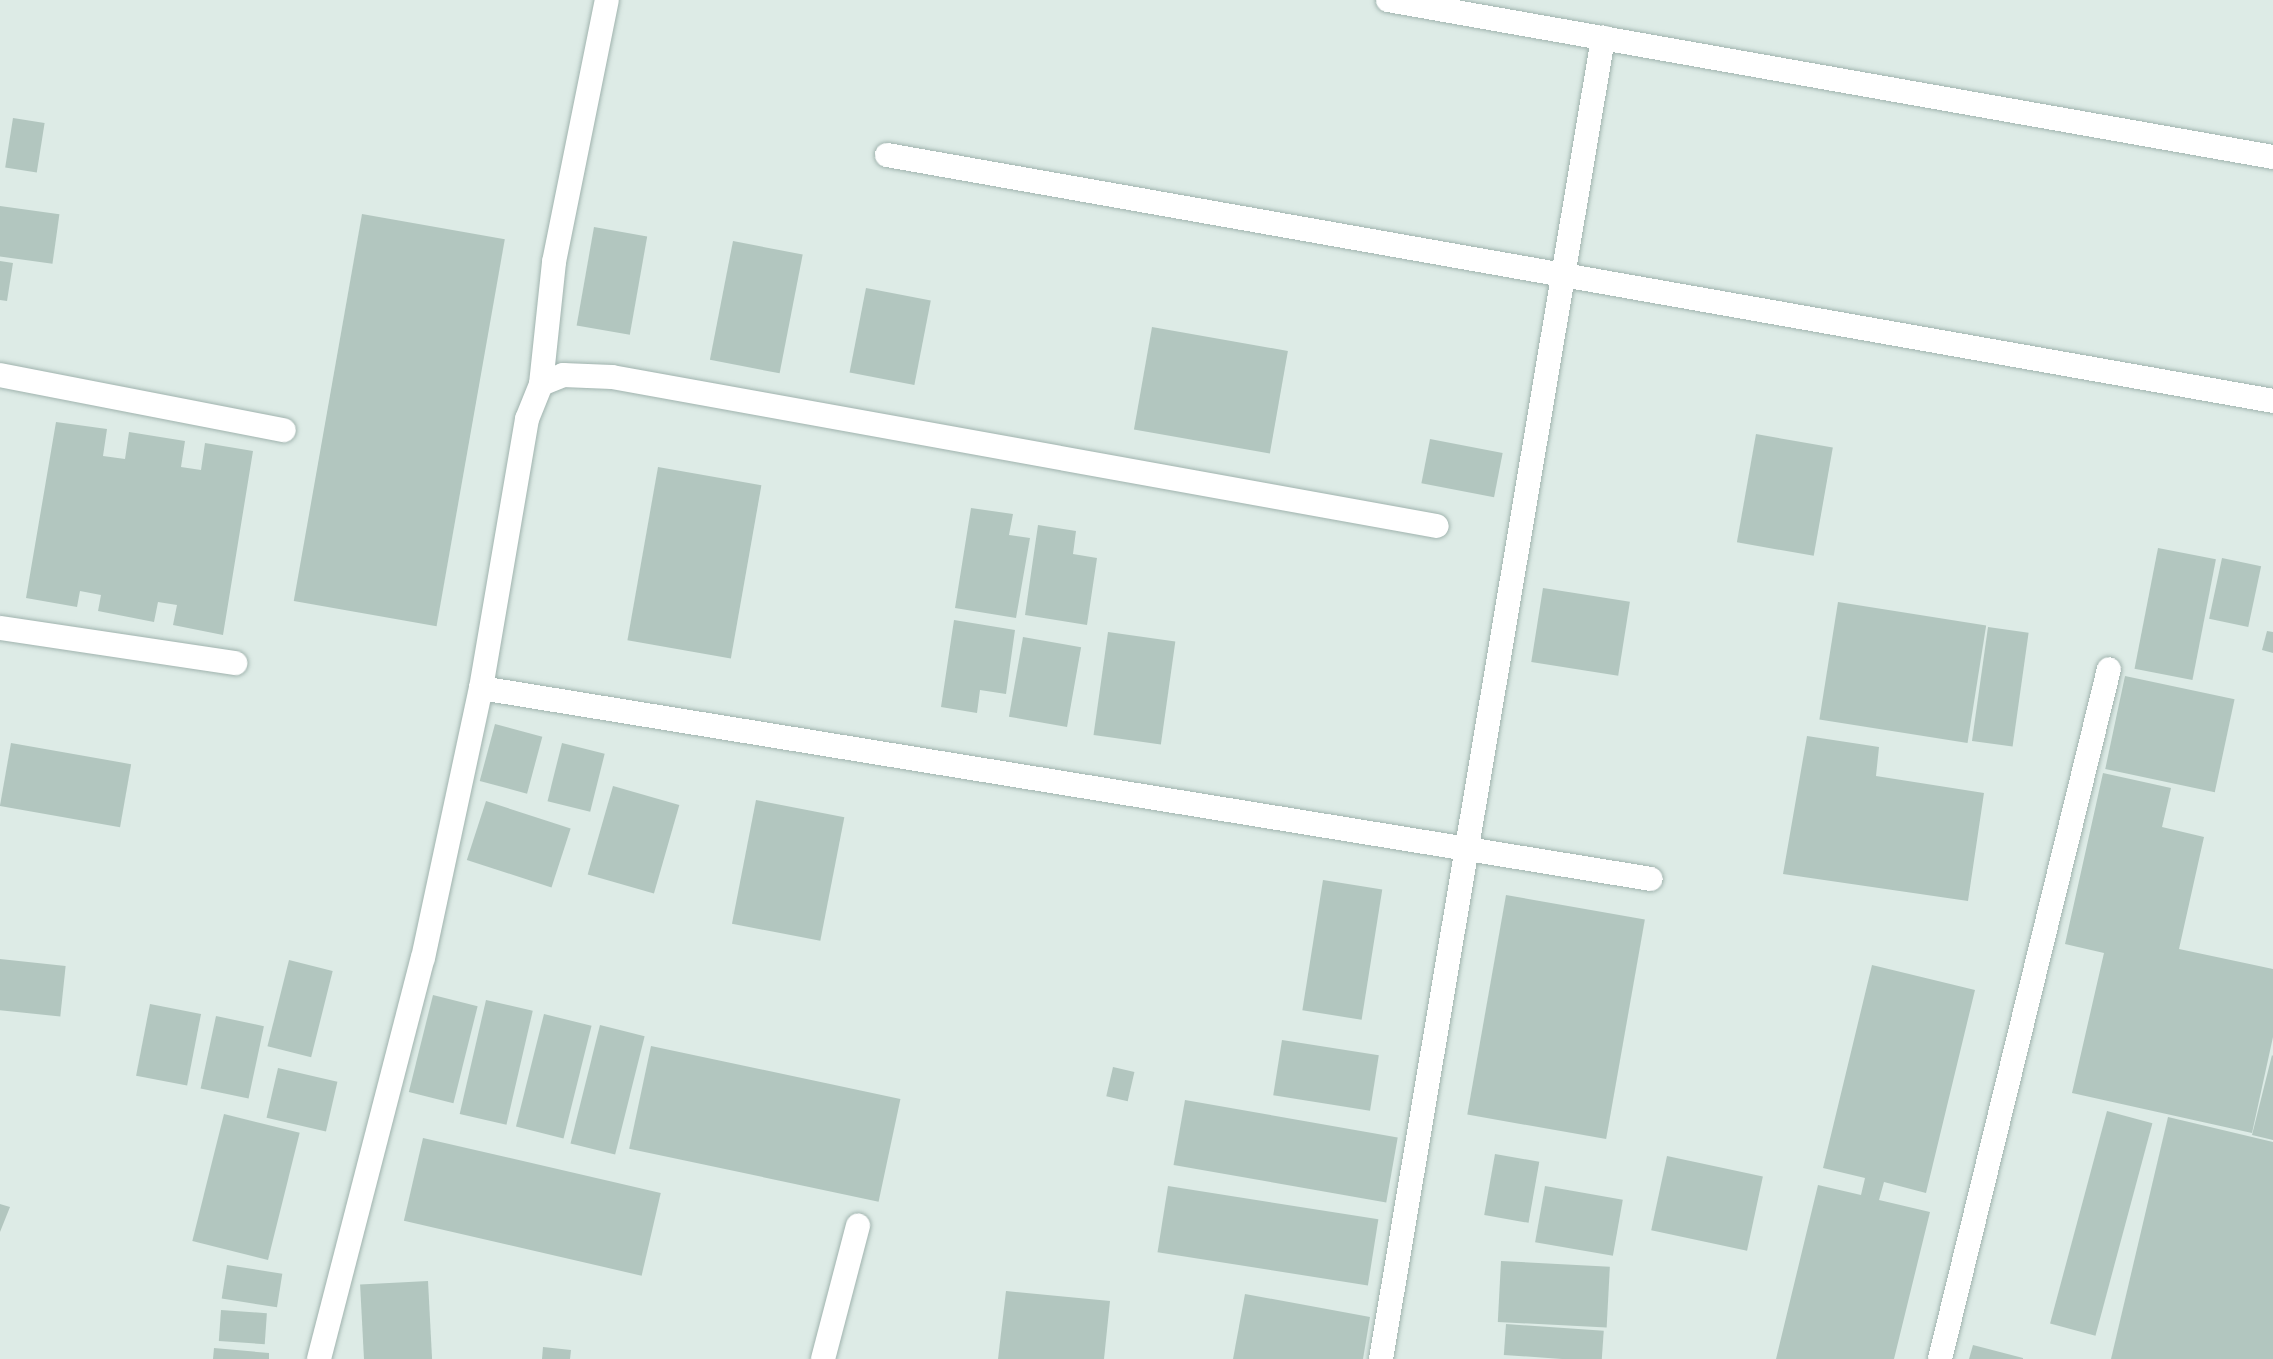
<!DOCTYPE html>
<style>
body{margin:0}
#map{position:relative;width:2273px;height:1359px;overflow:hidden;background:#ddebe6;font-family:"Golos Text",sans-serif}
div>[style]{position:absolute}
.building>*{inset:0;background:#b2c6bf;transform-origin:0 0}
.roads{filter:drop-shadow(0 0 2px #a0b3ae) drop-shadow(0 0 2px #a0b3ae)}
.minor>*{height:24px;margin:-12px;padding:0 12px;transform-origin:12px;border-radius:12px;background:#fff}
span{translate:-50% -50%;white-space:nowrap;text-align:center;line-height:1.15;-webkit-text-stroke:8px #eef7f3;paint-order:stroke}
</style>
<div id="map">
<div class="building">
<div style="left:13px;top:118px;width:32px;height:50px;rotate:9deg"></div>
<div style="left:0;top:206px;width:60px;height:50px;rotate:8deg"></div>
<div style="left:362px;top:214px;width:145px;height:393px;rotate:10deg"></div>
<div style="left:594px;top:227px;width:54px;height:100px;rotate:10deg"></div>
<div style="left:733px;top:241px;width:71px;height:121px;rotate:11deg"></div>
<div style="clip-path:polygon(0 261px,13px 263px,7px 301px,0 300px)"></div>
<div style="left:866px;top:288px;width:66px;height:86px;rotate:11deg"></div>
<div style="left:1152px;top:327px;width:138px;height:104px;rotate:10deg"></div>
<div style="clip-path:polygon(56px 422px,107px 429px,103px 456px,125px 459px,129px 432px,185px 441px,181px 467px,201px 470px,205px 443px,253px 451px,223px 635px,173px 625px,177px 605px,158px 602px,154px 622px,98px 611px,101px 595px,80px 591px,77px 607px,26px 598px)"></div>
<div style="left:1756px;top:434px;width:78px;height:110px;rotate:10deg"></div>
<div style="left:1430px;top:439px;width:74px;height:45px;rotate:11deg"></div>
<div style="left:658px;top:467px;width:105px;height:176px;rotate:10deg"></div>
<div style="clip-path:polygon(971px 508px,1013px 514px,1009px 535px,1030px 538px,1016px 618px,955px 608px)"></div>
<div style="clip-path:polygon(1038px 525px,1076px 531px,1073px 554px,1097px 558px,1087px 625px,1025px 615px)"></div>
<div style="left:2158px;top:548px;width:59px;height:123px;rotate:11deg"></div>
<div style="left:2222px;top:558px;width:40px;height:62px;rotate:12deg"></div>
<div style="left:1543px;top:588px;width:88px;height:75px;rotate:9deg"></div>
<div style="left:1838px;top:602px;width:150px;height:119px;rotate:9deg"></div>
<div style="clip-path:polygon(954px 620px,1015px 630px,1006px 694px,980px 690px,977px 713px,941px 707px)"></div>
<div style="left:1988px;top:627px;width:41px;height:115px;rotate:8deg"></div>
<div style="clip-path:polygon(2267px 631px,2273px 632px,2273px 653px,2262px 650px)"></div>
<div style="left:1108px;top:632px;width:68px;height:104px;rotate:8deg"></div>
<div style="left:1023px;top:637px;width:59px;height:81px;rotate:10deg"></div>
<div style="left:2125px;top:676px;width:112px;height:95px;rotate:12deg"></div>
<div style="left:495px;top:724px;width:49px;height:59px;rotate:15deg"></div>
<div style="clip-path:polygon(1807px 736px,1879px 747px,1876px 776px,1984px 793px,1968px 901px,1783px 874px)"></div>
<div style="left:11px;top:743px;width:122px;height:64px;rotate:10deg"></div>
<div style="left:562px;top:743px;width:44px;height:60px;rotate:14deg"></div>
<div style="clip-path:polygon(2103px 773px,2171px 788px,2162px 827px,2204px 837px,2179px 949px,2273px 969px,2273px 1037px,2252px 1133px,2072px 1093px,2104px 953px,2065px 944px)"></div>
<div style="left:613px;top:786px;width:69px;height:92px;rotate:16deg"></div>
<div style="left:756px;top:800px;width:90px;height:126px;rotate:11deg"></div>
<div style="left:486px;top:801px;width:89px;height:62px;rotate:18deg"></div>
<div style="left:1323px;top:880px;width:60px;height:132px;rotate:9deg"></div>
<div style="left:1506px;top:895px;width:141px;height:223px;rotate:10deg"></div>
<div style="left:0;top:959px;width:66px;height:51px;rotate:6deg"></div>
<div style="left:289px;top:960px;width:45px;height:89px;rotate:14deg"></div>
<div style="clip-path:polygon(1872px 965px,1975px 990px,1926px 1193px,1884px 1182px,1879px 1200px,1930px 1212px,1894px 1359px,1776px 1359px,1818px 1185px,1861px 1195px,1865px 1178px,1823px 1168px)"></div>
<div style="left:433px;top:995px;width:46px;height:100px;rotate:14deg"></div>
<div style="left:486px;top:1000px;width:48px;height:117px;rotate:13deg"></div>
<div style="left:150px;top:1004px;width:52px;height:73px;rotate:11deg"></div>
<div style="left:544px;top:1014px;width:49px;height:116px;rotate:14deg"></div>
<div style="left:216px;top:1016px;width:49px;height:74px;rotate:12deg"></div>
<div style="left:600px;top:1025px;width:46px;height:122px;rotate:14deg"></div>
<div style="left:1282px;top:1040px;width:98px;height:56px;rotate:9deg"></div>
<div style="left:651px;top:1046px;width:255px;height:105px;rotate:12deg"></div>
<div style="clip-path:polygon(2272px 1055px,2273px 1056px,2273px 1140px,2252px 1135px)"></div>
<div style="left:1113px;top:1067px;width:22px;height:30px;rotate:13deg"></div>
<div style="left:278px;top:1068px;width:61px;height:51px;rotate:13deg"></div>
<div style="left:1185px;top:1100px;width:216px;height:66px;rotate:10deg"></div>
<div style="left:2107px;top:1111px;width:47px;height:220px;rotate:15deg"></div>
<div style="left:224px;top:1114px;width:78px;height:131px;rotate:14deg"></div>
<div style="clip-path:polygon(2168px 1117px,2273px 1142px,2273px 1359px,2111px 1359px)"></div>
<div style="left:423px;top:1138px;width:244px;height:85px;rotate:13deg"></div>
<div style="left:1495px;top:1154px;width:45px;height:62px;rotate:10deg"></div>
<div style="left:1667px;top:1156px;width:98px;height:76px;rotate:12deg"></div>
<div style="left:1168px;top:1186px;width:213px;height:67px;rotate:9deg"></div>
<div style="left:1545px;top:1186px;width:79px;height:57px;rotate:10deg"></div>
<div style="clip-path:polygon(0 1204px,10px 1207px,0 1232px)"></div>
<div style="left:1501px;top:1261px;width:109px;height:61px;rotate:3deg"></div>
<div style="left:227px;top:1265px;width:56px;height:34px;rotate:9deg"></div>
<div style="left:428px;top:1281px;width:78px;height:68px;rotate:87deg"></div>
<div style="clip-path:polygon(1006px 1291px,1110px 1301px,1104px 1359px,998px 1359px)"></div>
<div style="clip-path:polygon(1245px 1294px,1370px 1317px,1363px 1359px,1233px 1359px)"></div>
<div style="left:221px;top:1310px;width:46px;height:31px;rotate:4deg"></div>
<div style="left:1506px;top:1324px;width:98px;height:31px;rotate:4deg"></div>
<div style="clip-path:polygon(1973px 1345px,2023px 1358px,2023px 1359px,1969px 1359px)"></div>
<div style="clip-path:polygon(543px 1347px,571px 1350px,570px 1359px,542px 1359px)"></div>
<div style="clip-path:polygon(214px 1348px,269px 1353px,269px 1359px,213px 1359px)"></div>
</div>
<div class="roads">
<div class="minor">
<div style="left:1388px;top:0;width:899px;rotate:10.06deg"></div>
<div style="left:887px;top:155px;width:1408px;rotate:10.06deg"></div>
<div style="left:0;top:375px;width:289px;rotate:11deg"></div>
<div style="left:541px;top:384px;width:123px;rotate:-83.9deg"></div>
<div style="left:554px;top:262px;width:267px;rotate:-78.6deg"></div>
<div style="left:0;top:628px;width:238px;rotate:8.5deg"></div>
<div style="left:481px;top:688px;width:1185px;rotate:9.27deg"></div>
<div style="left:319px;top:1359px;width:414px;rotate:-75.5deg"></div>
<div style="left:423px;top:958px;width:276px;rotate:-77.9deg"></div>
<div style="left:481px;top:688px;width:273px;rotate:-80.3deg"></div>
<div style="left:527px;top:419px;width:38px;rotate:-68deg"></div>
<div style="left:541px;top:384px;width:24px;rotate:-22deg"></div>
<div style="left:563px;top:375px;width:49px;rotate:2.3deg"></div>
<div style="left:612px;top:377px;width:838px;rotate:10.24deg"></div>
<div style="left:823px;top:1359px;width:138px;rotate:-75.3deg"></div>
<div style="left:1381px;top:1359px;width:1340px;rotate:-80.46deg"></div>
<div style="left:1940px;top:1359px;width:710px;rotate:-76.24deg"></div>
</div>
</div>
</div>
